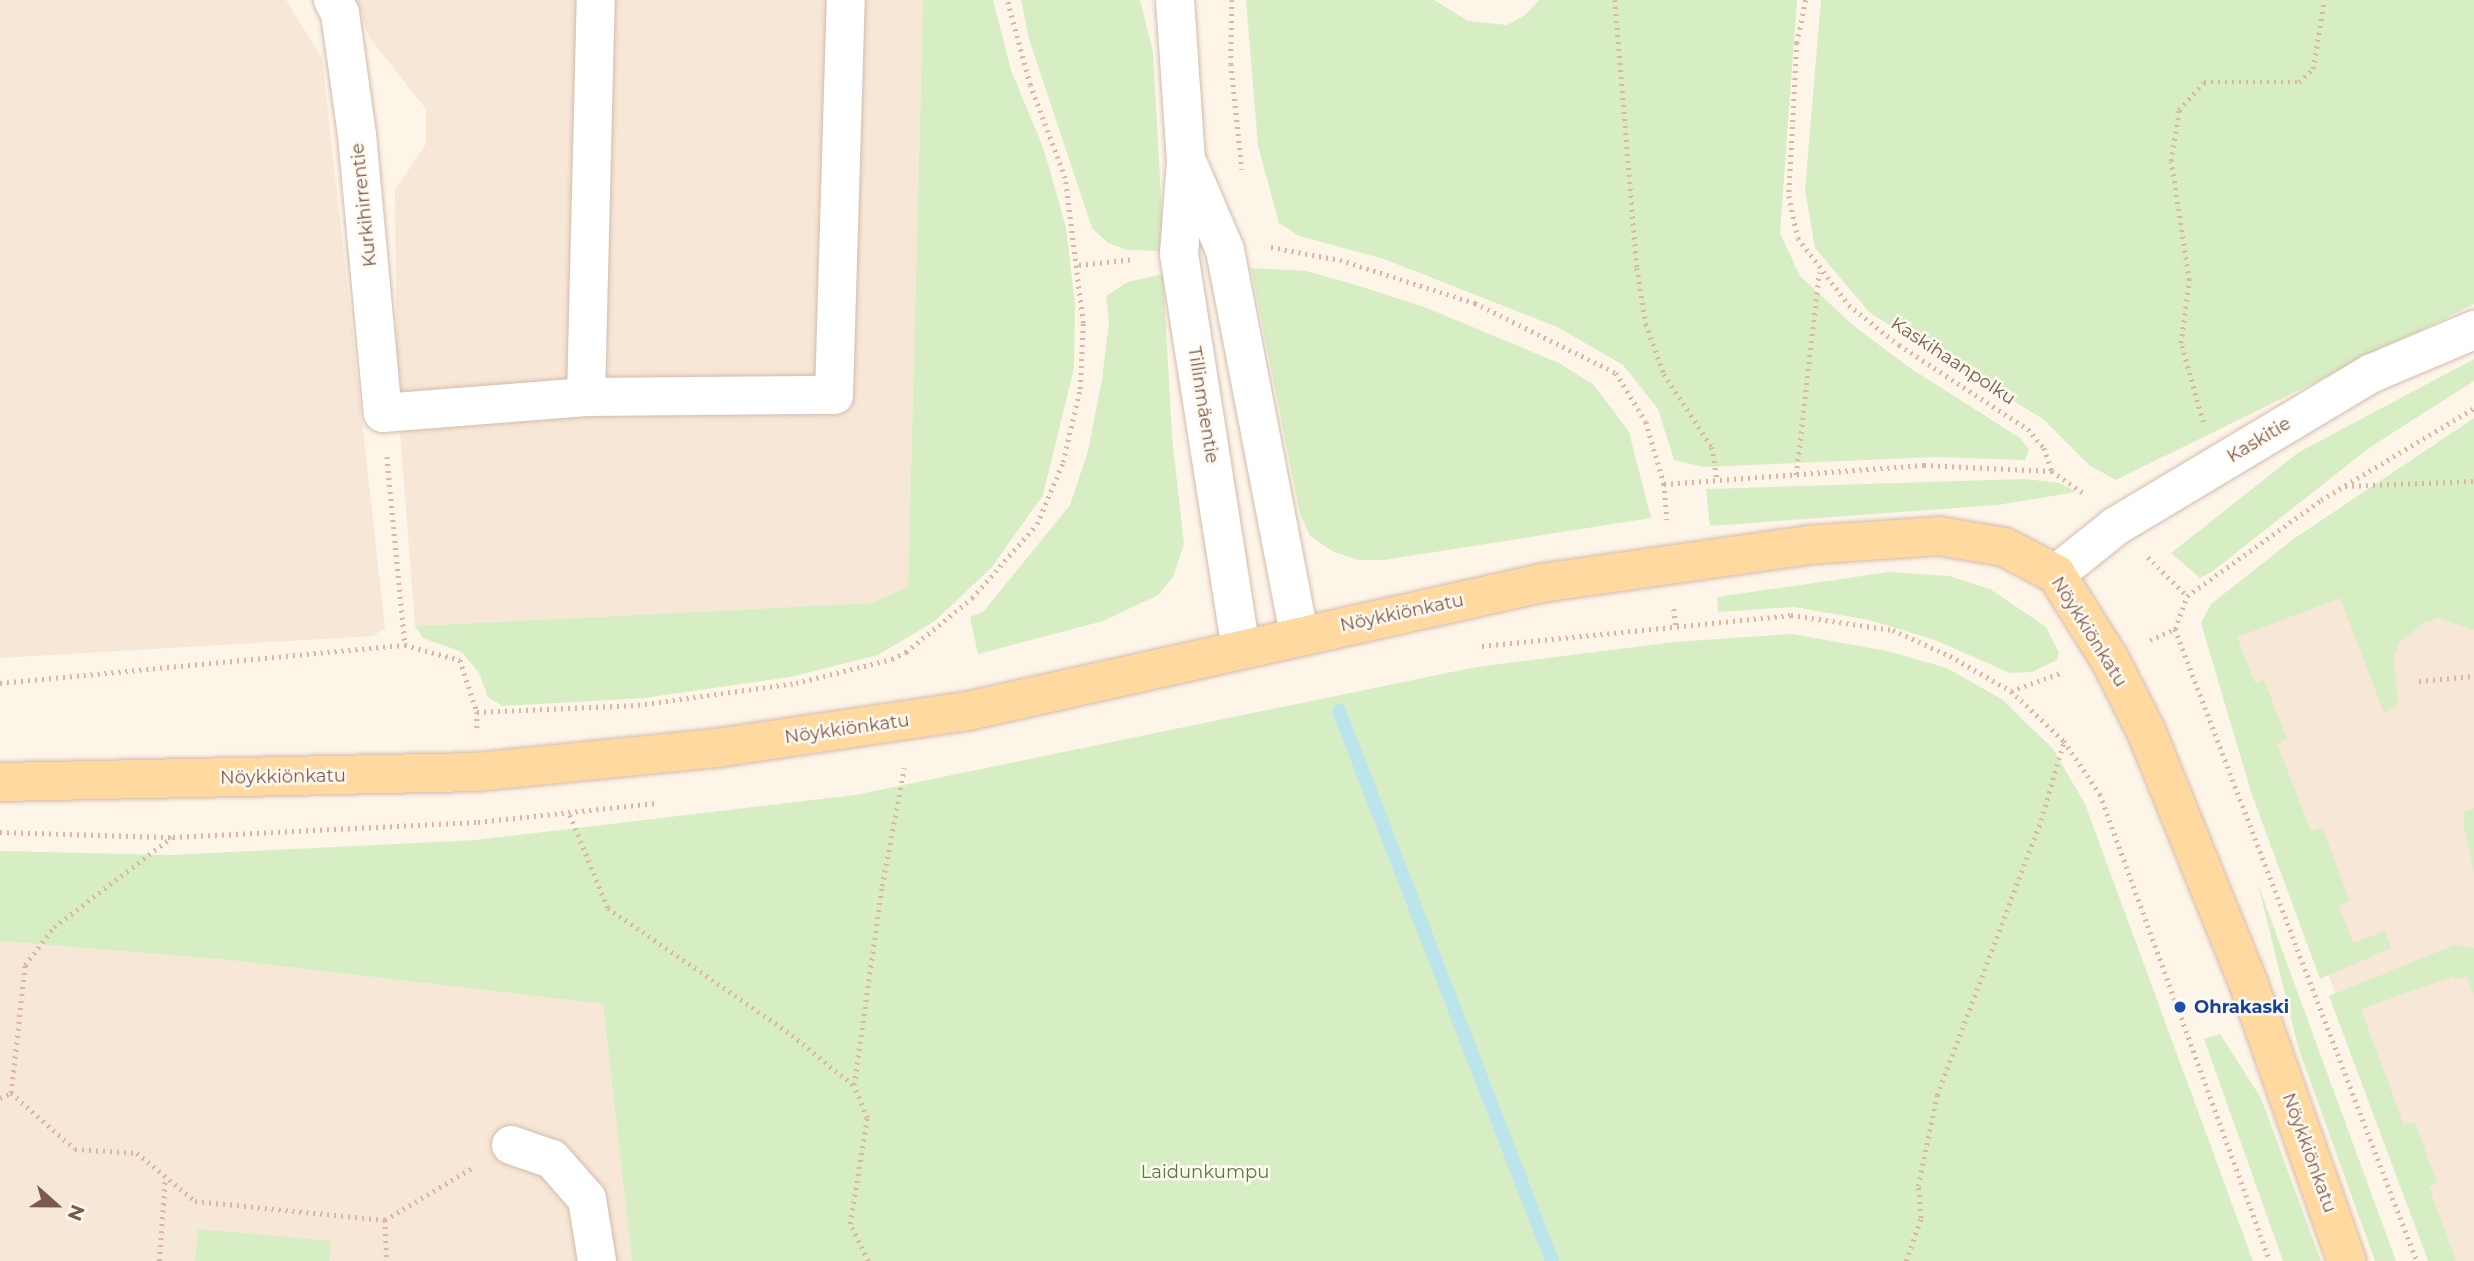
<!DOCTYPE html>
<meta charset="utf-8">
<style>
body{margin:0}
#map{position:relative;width:2474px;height:1261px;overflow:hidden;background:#fef5e9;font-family:Montserrat,sans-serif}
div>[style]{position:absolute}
.residential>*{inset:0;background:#f7e7d6}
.green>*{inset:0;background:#d7eec5}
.stream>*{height:14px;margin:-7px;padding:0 7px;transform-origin:7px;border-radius:7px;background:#bbe5ea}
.path>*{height:4.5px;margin-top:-2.25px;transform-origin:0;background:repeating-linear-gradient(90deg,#dcb6a0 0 2px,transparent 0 7px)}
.roads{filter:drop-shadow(0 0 2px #d3bcad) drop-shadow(0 0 2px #d3bcad)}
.minor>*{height:38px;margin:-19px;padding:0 19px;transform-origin:19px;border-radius:19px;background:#fff}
.major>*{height:38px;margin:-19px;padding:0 19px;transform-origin:19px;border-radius:19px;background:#ffd99f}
.dots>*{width:19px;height:19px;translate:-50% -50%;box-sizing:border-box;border:4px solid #fff9f1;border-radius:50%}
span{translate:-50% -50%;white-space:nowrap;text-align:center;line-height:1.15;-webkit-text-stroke:5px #fff9f1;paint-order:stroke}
.street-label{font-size:18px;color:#7c5a49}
.transit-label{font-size:18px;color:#164399;font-weight:700}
.left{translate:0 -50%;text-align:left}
.park-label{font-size:18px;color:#517c3d}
.north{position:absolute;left:21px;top:1170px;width:70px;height:70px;-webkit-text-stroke:5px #fff9f1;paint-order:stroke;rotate:111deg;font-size:19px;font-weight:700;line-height:28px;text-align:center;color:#7c5a49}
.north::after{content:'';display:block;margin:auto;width:24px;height:32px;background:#7c5a49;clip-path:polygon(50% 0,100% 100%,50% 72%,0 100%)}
</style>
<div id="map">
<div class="residential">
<div style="clip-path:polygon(0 0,286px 0,322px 58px,385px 628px,373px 636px,0 658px)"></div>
<div style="clip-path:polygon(356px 0,923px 0,908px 587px,871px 603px,415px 626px,397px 393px,395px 190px,426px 144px,426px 109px,369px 37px)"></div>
<div style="clip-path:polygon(2474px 418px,2474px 1261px,2432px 1261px,2201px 623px)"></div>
<div style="clip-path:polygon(0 941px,228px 960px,603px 1004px,632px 1261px,0 1261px)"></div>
</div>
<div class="green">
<div style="clip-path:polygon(923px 0,993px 0,1011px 70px,1044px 150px,1066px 227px,1075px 304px,1074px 368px,1043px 495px,991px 568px,935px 621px,878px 655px,790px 677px,644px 698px,502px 706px,488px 697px,479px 673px,462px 652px,423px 638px,415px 626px,871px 603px,908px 587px)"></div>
<div style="clip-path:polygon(1021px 0,1140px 0,1153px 52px,1164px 251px,1127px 250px,1108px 243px,1092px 228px,1029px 39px)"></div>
<div style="clip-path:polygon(1246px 0,1434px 0,1468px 21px,1507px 25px,1525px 15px,1539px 0,1797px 0,1780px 233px,1800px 276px,1855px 327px,1910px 368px,2020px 438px,2029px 449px,2025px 460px,1935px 457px,1704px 467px,1674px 460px,1658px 409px,1623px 365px,1557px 327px,1384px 259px,1299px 236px,1279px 223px,1258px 146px)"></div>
<div style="clip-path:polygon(1821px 0,2474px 0,2474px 304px,2116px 480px,2089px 465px,2043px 419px,1870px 313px,1815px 248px,1805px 190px)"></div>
<div style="clip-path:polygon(1251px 268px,1306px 271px,1363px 287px,1427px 308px,1559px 363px,1594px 385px,1629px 432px,1651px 518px,1384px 560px,1358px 560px,1332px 551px,1310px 536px,1300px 514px)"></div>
<div style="clip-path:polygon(1163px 274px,1172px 437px,1184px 544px,1173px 577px,1158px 595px,1103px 621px,978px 654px,970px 617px,984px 611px,1070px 505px,1088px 451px,1102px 379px,1109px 322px,1106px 296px,1128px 282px)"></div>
<div style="clip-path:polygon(2474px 359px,2474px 381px,2369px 448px,2213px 571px,2200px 578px,2171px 553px,2299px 452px)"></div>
<div style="clip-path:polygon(2474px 418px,2474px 630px,2439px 618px,2423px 623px,2400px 642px,2394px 656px,2398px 704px,2384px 713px,2340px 598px,2237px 637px,2255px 683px,2264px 680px,2287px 739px,2277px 744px,2311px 831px,2322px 827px,2350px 901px,2339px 906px,2353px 943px,2385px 931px,2391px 948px,2320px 979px,2251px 792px,2201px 623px,2211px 604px,2292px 540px)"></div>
<div style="clip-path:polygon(2025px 479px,2060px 483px,2076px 492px,1997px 505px,1710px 526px,1706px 489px)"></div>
<div style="clip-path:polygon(1889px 572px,1949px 576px,1990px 589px,2046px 627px,2059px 653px,2057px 660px,2032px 672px,2010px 673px,1935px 640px,1869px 620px,1793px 607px,1718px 612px,1717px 597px)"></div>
<div style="clip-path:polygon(1792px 634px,1887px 651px,1947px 668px,2003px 700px,2053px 749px,2085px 804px,2253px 1261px,632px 1261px,603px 1004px,228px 960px,0 941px,0 851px,171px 855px,476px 840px,855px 795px,1476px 667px,1674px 642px)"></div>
<div style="clip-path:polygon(2474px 808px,2474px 872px,2463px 822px,2465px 812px)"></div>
<div style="clip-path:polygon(2258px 884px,2396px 1261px,2375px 1261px,2298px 1047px)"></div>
<div style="clip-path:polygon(2454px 945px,2474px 948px,2474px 995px,2467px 977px,2455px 980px,2453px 976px,2361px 1009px,2404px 1125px,2415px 1122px,2437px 1183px,2429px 1187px,2456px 1261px,2428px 1261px,2329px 996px)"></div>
<div style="clip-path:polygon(2220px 1034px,2261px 1098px,2321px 1261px,2283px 1261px,2204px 1039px)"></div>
<div style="clip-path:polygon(198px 1229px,331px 1241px,329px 1261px,195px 1261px)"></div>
</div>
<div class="stream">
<div style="left:1339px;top:711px;width:590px;rotate:68.83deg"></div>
</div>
<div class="path">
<div style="left:1232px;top:0;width:64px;rotate:90.9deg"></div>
<div style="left:1231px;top:64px;width:106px;rotate:84deg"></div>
<div style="left:1615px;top:0;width:269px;rotate:85.3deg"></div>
<div style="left:1637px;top:268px;width:57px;rotate:80.9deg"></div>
<div style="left:1646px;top:324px;width:53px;rotate:70.2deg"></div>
<div style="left:1664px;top:374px;width:87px;rotate:56.7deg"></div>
<div style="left:1712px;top:447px;width:32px;rotate:81deg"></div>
<div style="left:1806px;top:0;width:44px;rotate:101.8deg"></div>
<div style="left:1797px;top:43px;width:153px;rotate:93deg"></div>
<div style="left:1789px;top:196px;width:43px;rotate:77.9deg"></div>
<div style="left:1798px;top:238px;width:84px;rotate:52.7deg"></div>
<div style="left:1849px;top:305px;width:64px;rotate:38.7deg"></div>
<div style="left:1899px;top:345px;width:154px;rotate:33.1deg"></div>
<div style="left:2028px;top:429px;width:25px;rotate:50deg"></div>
<div style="left:2044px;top:448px;width:24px;rotate:71deg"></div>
<div style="left:1271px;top:247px;width:70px;rotate:10.7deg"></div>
<div style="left:1340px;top:260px;width:142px;rotate:17.7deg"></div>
<div style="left:1475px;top:303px;width:157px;rotate:26.4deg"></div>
<div style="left:1616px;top:373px;width:57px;rotate:58.5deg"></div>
<div style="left:1646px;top:422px;width:65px;rotate:73.8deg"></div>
<div style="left:1664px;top:484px;width:36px;rotate:85deg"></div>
<div style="left:1079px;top:265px;width:55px;rotate:-6.2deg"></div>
<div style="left:2203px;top:422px;width:82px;rotate:-105.6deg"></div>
<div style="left:2181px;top:343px;width:64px;rotate:-82.8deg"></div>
<div style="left:2189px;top:280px;width:120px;rotate:-98.6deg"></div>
<div style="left:2171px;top:161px;width:52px;rotate:-81.1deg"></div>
<div style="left:2179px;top:110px;width:38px;rotate:-48deg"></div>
<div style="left:2204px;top:82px;width:95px"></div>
<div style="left:2299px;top:82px;width:19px;rotate:-43deg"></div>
<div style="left:2313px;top:69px;width:70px;rotate:-80.9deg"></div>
<div style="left:387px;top:457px;width:189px;rotate:84.5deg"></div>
<div style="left:1796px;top:475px;width:204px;rotate:-83.5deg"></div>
<div style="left:1664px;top:484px;width:261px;rotate:-4.2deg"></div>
<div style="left:1924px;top:465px;width:128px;rotate:2.7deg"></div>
<div style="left:2052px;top:471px;width:40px;rotate:34.9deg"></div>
<div style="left:2345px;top:486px;width:129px;rotate:-2.2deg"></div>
<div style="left:2148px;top:557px;width:55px;rotate:45deg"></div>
<div style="left:1674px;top:609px;width:16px;rotate:83deg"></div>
<div style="left:2175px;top:629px;width:677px;rotate:69.05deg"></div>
<div style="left:2150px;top:640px;width:27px;rotate:-24deg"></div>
<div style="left:2175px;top:629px;width:35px;rotate:-70deg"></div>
<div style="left:2187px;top:596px;width:165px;rotate:-35.6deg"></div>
<div style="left:2321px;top:500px;width:179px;rotate:-31deg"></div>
<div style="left:1482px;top:646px;width:311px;rotate:-5.7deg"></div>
<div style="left:1791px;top:615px;width:103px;rotate:8.4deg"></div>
<div style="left:1893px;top:630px;width:63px;rotate:24.5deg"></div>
<div style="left:1950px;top:656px;width:70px;rotate:29.8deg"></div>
<div style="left:2011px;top:691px;width:73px;rotate:43.3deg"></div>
<div style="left:2064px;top:741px;width:64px;rotate:55.8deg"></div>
<div style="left:2100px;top:794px;width:497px;rotate:70deg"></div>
<div style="left:2419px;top:681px;width:55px;rotate:-5.2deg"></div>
<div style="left:0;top:683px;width:407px;rotate:-5.4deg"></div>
<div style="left:405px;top:645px;width:57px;rotate:15.3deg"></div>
<div style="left:460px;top:660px;width:55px;rotate:71.9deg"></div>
<div style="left:477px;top:712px;width:16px;rotate:90deg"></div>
<div style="left:2011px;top:691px;width:55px;rotate:-20.1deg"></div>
<div style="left:477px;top:712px;width:161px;rotate:-2.5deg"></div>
<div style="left:638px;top:705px;width:160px;rotate:-7.9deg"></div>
<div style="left:796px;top:683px;width:99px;rotate:-14deg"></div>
<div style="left:892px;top:659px;width:16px;rotate:-27deg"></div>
<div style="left:906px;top:652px;width:85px;rotate:-39.3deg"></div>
<div style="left:972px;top:598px;width:98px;rotate:-48.7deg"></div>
<div style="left:1037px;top:524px;width:67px;rotate:-67.2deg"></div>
<div style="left:1063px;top:462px;width:75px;rotate:-76.9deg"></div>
<div style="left:1080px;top:389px;width:66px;rotate:-87.4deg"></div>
<div style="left:1083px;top:323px;width:146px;rotate:-97.1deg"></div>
<div style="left:1065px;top:178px;width:99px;rotate:-110.6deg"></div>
<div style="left:1030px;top:85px;width:88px;rotate:-105.1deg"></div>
<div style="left:570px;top:815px;width:100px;rotate:67.8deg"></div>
<div style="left:608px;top:908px;width:224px;rotate:34.6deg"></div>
<div style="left:792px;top:1035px;width:79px;rotate:39.3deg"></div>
<div style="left:0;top:832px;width:173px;rotate:1.7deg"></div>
<div style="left:173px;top:837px;width:305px;rotate:-2.8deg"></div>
<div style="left:478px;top:822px;width:179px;rotate:-6.1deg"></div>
<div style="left:11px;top:1093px;width:129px;rotate:-83.8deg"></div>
<div style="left:25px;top:965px;width:48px;rotate:-52.7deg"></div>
<div style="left:54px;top:927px;width:148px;rotate:-37.3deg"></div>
<div style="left:0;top:1098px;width:12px;rotate:-24deg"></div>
<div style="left:11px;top:1093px;width:85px;rotate:41.2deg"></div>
<div style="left:75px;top:1149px;width:62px;rotate:3.7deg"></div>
<div style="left:137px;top:1153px;width:75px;rotate:39.6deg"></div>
<div style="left:195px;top:1201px;width:191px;rotate:5.7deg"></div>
<div style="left:385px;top:1220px;width:101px;rotate:-30.9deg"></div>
<div style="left:385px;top:1220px;width:41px;rotate:87.2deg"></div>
<div style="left:159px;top:1261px;width:80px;rotate:-85.7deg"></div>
<div style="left:868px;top:1261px;width:41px;rotate:-115.9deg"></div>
<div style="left:850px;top:1224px;width:107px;rotate:-80.9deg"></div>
<div style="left:867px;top:1118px;width:35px;rotate:-112deg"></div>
<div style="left:854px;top:1085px;width:201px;rotate:-82deg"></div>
<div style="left:882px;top:886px;width:120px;rotate:-79.4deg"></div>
<div style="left:1906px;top:1261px;width:46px;rotate:-70.8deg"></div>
<div style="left:1921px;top:1218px;width:32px;rotate:-95deg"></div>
<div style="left:1918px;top:1186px;width:93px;rotate:-78.2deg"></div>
<div style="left:1937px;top:1095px;width:294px;rotate:-69.3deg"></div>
<div style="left:2041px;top:820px;width:82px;rotate:-73.8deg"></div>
</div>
<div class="roads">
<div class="minor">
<div style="left:333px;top:0;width:15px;rotate:62deg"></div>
<div style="left:340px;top:13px;width:123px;rotate:82.1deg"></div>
<div style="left:357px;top:135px;width:279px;rotate:84.7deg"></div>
<div style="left:383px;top:413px;width:204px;rotate:-4.5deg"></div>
<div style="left:586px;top:397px;width:248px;rotate:-0.5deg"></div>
<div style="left:834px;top:395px;width:395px;rotate:-88.3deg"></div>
<div style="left:1175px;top:0;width:161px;rotate:86.1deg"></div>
<div style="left:1186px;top:161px;width:93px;rotate:94.3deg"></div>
<div style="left:1179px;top:254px;width:400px;rotate:81.1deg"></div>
<div style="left:1189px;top:166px;width:91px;rotate:66.8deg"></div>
<div style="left:1225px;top:250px;width:393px;rotate:79.1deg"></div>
<div style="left:586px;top:397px;width:397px;rotate:-88.6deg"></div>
<div style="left:2056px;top:574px;width:77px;rotate:-38.7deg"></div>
<div style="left:2116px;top:526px;width:298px;rotate:-30.9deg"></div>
<div style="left:2372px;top:373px;width:111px;rotate:-22.9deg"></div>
<div style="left:511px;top:1145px;width:43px;rotate:18.9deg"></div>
<div style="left:552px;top:1159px;width:53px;rotate:48.8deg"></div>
<div style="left:587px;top:1199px;width:63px;rotate:80.8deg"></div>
</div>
<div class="major">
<div style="left:0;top:782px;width:477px;rotate:-1.2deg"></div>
<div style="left:477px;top:772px;width:241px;rotate:-5.7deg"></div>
<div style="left:717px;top:748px;width:254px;rotate:-8.4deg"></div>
<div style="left:968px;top:711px;width:588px;rotate:-12.57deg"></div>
<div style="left:1542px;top:583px;width:269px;rotate:-8.1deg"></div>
<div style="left:1808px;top:545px;width:131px;rotate:-3.9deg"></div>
<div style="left:1939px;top:536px;width:66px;rotate:9.6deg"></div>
<div style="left:2004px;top:547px;width:59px;rotate:27.4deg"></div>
<div style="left:2056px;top:574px;width:99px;rotate:57.8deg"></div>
<div style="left:2109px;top:658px;width:82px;rotate:63.1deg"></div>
<div style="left:2146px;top:731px;width:274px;rotate:67.9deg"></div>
<div style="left:2249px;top:985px;width:293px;rotate:70.5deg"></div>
</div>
</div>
<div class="dots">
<div style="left:2180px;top:1007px;background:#1a4fb4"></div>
</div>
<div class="street-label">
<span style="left:364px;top:205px;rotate:-96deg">Kurkihirrentie</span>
<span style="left:1953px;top:361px;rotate:33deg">Kaskihaanpolku</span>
<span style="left:1203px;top:405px;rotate:81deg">Tillinmäentie</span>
<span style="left:2259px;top:440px;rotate:-31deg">Kaskitie</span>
<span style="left:1402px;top:613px;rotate:-12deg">Nöykkiönkatu</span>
<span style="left:2089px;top:632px;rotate:58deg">Nöykkiönkatu</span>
<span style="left:847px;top:729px;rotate:-8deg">Nöykkiönkatu</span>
<span style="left:283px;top:777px;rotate:-1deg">Nöykkiönkatu</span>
<span style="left:2309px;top:1153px;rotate:70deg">Nöykkiönkatu</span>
</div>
<div class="transit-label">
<span class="left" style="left:2194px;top:1007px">Ohrakaski</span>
</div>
<div class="park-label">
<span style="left:1205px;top:1172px">Laidunkumpu</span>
</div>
<div class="north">N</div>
</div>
